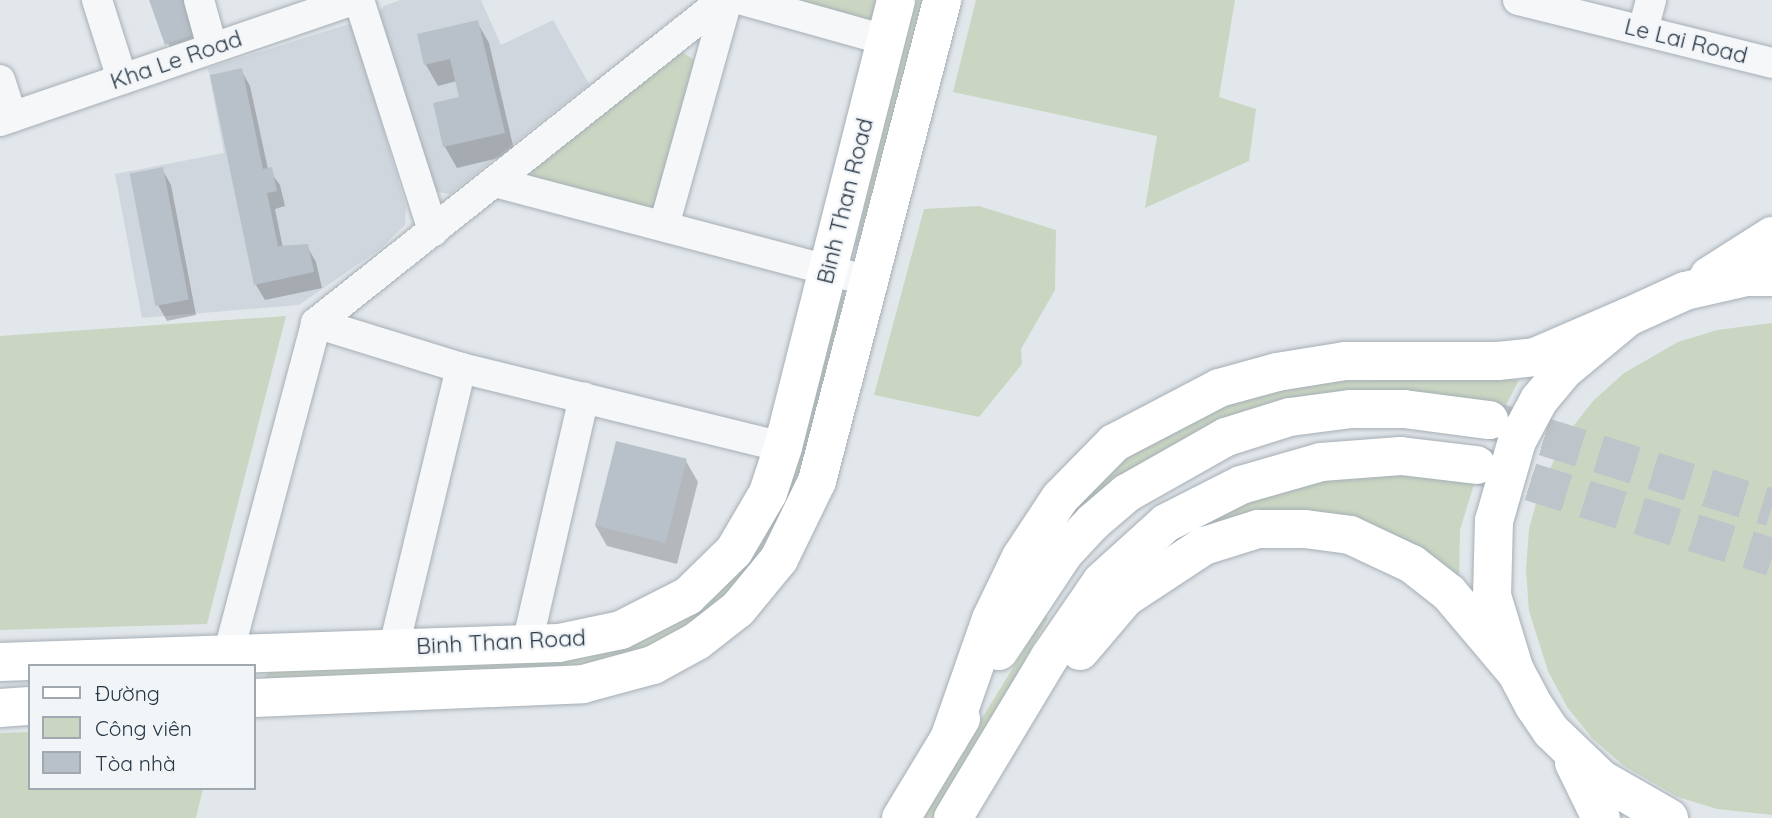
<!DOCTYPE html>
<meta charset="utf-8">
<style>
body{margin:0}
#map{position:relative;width:1772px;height:818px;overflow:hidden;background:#e2e7eb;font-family:Quicksand,sans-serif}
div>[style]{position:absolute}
.built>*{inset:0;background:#d0d6de}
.green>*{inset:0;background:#cad6c2}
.shadow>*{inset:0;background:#0003}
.building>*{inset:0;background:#b8c1ca;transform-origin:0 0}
.highway-tunnel>*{height:38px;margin-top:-19px;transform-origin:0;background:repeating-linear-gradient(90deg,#bdc4ca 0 38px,transparent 0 57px)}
.roads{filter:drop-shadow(0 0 2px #a6afb6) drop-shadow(0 0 2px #a6afb6)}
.minor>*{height:30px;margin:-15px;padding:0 15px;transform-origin:15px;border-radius:15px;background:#f5f7f9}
.major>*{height:38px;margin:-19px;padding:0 19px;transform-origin:19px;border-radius:19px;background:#fff}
.highway>*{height:38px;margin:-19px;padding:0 19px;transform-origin:19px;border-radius:19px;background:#fff}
span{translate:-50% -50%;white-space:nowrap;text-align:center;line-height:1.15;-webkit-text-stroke:5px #f2f5f8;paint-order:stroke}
.street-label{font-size:23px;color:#283745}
.legend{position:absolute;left:28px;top:664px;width:228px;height:126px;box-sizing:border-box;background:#f2f5f8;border:2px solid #a1a9b0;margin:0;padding:9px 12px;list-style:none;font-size:21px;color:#283745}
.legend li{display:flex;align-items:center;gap:14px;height:35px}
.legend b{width:35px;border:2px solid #a1a9b0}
</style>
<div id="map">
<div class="built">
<div style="clip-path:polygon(400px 0,481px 0,501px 45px,553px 20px,589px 84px,450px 194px,431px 191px,372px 19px,384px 6px)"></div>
<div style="clip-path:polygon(352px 23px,406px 207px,405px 225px,380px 249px,299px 305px,142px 318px,115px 174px,224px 153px,208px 68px)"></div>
</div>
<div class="green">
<div style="clip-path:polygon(768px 0,887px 0,872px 25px)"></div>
<div style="clip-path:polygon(914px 0,925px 0,858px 247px,855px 246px)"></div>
<div style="clip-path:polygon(976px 0,1235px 0,1219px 97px,1256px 109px,1249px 161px,1145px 208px,1157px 136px,953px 92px)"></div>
<div style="clip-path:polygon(680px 51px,693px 59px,697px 68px,659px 214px,533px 183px,531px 169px)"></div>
<div style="clip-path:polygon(979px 206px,1056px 230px,1055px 290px,1021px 349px,1022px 364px,979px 417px,874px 395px,924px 209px)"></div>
<div style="clip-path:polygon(845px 295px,802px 472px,759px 560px,707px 613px,653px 645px,590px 665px,264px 678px,271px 670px,696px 610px,839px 297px)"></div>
<div style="clip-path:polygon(286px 316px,207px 624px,0 630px,0 336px)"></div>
<div style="clip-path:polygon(1772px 323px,1772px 815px,1717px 809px,1678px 797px,1624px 766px,1593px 739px,1567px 707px,1548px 671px,1529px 611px,1526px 570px,1529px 529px,1540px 489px,1567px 434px,1593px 401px,1624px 373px,1678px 342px,1717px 330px)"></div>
<div style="clip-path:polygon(1495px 378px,1519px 380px,1505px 407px,1490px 404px,1315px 403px,1054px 542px,1079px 496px,1125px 455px,1219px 405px,1324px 381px)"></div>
<div style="clip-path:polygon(1398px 471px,1474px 484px,1460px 530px,1459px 585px,1333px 520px,1117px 582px,1172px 530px,1321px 474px)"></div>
<div style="clip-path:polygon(1045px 616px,1048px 618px,964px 771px,932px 818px,920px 818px)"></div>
<div style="clip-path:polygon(30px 732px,30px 788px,203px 788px,196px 818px,0 818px,0 733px)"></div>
</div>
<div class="shadow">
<div style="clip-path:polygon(150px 0,195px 0,196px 48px,174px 57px)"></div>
<div style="clip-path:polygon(477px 22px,489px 43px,515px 154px,457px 168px,445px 147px,435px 105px,461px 99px,457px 81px,438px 86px,426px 65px,419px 36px)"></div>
<div style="clip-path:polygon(241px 70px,250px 86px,268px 169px,280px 185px,285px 206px,275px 209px,283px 248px,307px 246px,316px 262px,322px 288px,265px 300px,256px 285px)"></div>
<div style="clip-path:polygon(162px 169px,171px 185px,196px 315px,167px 321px,158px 305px)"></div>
<div style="clip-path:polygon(686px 461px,698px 482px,677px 564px,607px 546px,595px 525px)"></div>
</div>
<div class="building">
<div style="clip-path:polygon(149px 0,182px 0,191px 35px,165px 45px)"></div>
<div style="clip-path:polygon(478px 20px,505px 133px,443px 147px,433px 103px,459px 97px,450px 59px,424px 65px,417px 34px)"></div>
<div style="clip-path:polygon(242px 68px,263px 169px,272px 167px,277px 191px,267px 193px,278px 246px,308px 244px,314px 272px,254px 285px,210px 75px)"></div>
<div style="left:163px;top:167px;width:135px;height:34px;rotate:79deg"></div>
<div style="left:616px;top:441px;width:73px;height:87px;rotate:14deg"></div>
</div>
<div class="highway-tunnel">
<div style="left:1490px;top:420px;width:295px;rotate:17.3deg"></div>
<div style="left:1476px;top:465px;width:310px;rotate:17.3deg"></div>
</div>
<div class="roads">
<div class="minor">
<div style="left:97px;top:0;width:83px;rotate:72.4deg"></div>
<div style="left:199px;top:0;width:49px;rotate:74.5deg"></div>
<div style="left:359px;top:0;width:243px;rotate:72.2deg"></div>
<div style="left:743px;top:0;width:148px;rotate:15.7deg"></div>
<div style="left:1518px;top:0;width:262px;rotate:13.9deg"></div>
<div style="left:1643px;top:30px;width:31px;rotate:-75deg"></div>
<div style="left:0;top:80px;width:39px;rotate:72deg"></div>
<div style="left:0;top:121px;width:373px;rotate:-18.9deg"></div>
<div style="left:495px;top:182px;width:388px;rotate:14.8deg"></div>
<div style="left:664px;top:226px;width:235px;rotate:-74.4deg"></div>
<div style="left:316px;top:323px;width:152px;rotate:17.2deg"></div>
<div style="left:461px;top:368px;width:332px;rotate:13.8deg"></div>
<div style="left:527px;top:644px;width:253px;rotate:-77deg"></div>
<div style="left:394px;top:647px;width:287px;rotate:-76.5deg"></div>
<div style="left:225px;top:666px;width:355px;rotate:-75.1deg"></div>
<div style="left:316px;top:323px;width:520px;rotate:-38.44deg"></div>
</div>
<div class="major">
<div style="left:1709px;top:276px;width:75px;rotate:-32.4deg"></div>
<div style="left:0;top:662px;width:559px;rotate:-1.95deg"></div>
<div style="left:559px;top:643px;width:63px;rotate:-11.8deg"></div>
<div style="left:621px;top:630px;width:75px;rotate:-26.9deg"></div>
<div style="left:688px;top:596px;width:64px;rotate:-44.4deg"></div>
<div style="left:734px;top:551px;width:67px;rotate:-59.6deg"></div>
<div style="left:768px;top:493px;width:48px;rotate:-71.9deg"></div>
<div style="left:783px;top:447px;width:461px;rotate:-75.8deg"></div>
<div style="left:254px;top:698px;width:329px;rotate:-2.4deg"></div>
<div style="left:583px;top:684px;width:73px;rotate:-15.2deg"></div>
<div style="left:653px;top:665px;width:50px;rotate:-28.6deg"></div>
<div style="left:697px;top:641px;width:52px;rotate:-38deg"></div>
<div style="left:738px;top:609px;width:65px;rotate:-50.6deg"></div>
<div style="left:779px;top:559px;width:87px;rotate:-64deg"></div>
<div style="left:817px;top:481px;width:497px;rotate:-75.4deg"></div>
<div style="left:0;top:708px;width:30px;rotate:-4deg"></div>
<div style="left:1574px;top:763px;width:61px;rotate:63.9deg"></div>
<div style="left:1669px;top:818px;width:78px;rotate:-150.2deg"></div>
<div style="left:1601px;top:779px;width:69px;rotate:-136.2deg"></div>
<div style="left:1551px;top:731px;width:30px;rotate:-124deg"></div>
<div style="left:1534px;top:706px;width:40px;rotate:-118deg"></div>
<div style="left:1515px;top:671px;width:78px;rotate:-107deg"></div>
<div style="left:1492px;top:596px;width:75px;rotate:-88.5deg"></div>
<div style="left:1494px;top:521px;width:83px;rotate:-74deg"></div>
<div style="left:1517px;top:441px;width:47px;rotate:-61.8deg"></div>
<div style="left:1539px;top:400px;width:38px;rotate:-50deg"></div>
<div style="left:1563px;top:371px;width:85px;rotate:-39.7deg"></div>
<div style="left:1628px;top:317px;width:63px;rotate:-24.5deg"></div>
<div style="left:1685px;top:291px;width:63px;rotate:-12.9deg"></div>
<div style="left:1746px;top:277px;width:26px"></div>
</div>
<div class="highway">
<div style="left:999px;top:651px;width:118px;rotate:-56.4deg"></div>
<div style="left:1064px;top:553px;width:42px;rotate:-46.9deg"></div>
<div style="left:1093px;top:522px;width:45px;rotate:-40.5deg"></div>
<div style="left:1127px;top:493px;width:114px;rotate:-29.5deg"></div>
<div style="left:1226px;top:437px;width:67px;rotate:-17.4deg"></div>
<div style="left:1290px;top:417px;width:62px;rotate:-7.5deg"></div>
<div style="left:1351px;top:409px;width:53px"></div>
<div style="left:1404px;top:409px;width:86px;rotate:7.4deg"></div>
<div style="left:1080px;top:651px;width:70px;rotate:-49.7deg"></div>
<div style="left:1125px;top:598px;width:95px;rotate:-33.4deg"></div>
<div style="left:1204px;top:546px;width:57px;rotate:-17.5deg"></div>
<div style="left:1258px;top:529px;width:47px"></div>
<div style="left:1305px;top:529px;width:45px;rotate:7.6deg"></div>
<div style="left:1350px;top:535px;width:68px;rotate:25.1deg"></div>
<div style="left:1412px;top:564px;width:47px;rotate:38.1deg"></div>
<div style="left:1449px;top:593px;width:102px;rotate:49.8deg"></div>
<div style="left:949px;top:739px;width:127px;rotate:-70.7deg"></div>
<div style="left:991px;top:619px;width:69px;rotate:-64.2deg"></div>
<div style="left:1021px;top:557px;width:71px;rotate:-56.5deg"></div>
<div style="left:1060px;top:498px;width:77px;rotate:-45.5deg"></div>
<div style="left:1114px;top:443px;width:119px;rotate:-27.6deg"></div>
<div style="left:1219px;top:388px;width:60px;rotate:-15.4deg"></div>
<div style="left:1277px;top:372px;width:69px;rotate:-9.2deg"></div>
<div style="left:1345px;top:361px;width:153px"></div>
<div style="left:1498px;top:361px;width:37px;rotate:-6deg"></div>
<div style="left:1535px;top:357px;width:101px;rotate:-23.3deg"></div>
<div style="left:901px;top:818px;width:116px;rotate:-58.8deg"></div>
<div style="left:953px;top:818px;width:187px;rotate:-59deg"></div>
<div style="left:1049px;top:658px;width:93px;rotate:-55.5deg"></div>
<div style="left:1102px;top:581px;width:86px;rotate:-42.2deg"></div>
<div style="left:1166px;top:523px;width:84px;rotate:-26.9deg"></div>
<div style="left:1241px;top:485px;width:83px;rotate:-16deg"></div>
<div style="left:1321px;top:462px;width:80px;rotate:-4.3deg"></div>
<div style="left:1401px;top:456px;width:76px;rotate:6.8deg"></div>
</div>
</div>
<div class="street-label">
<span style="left:1686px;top:41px;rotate:14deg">Le Lai Road</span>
<span style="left:176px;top:60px;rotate:-19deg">Kha Le Road</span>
<span style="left:845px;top:201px;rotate:-76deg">Binh Than Road</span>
<span style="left:501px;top:642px;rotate:-3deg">Binh Than Road</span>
</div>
<ul class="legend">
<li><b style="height:9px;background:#fff"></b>Đường</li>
<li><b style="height:19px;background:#cad6c2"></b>Công viên</li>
<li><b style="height:19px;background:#b8c1ca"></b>Tòa nhà</li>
</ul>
</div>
